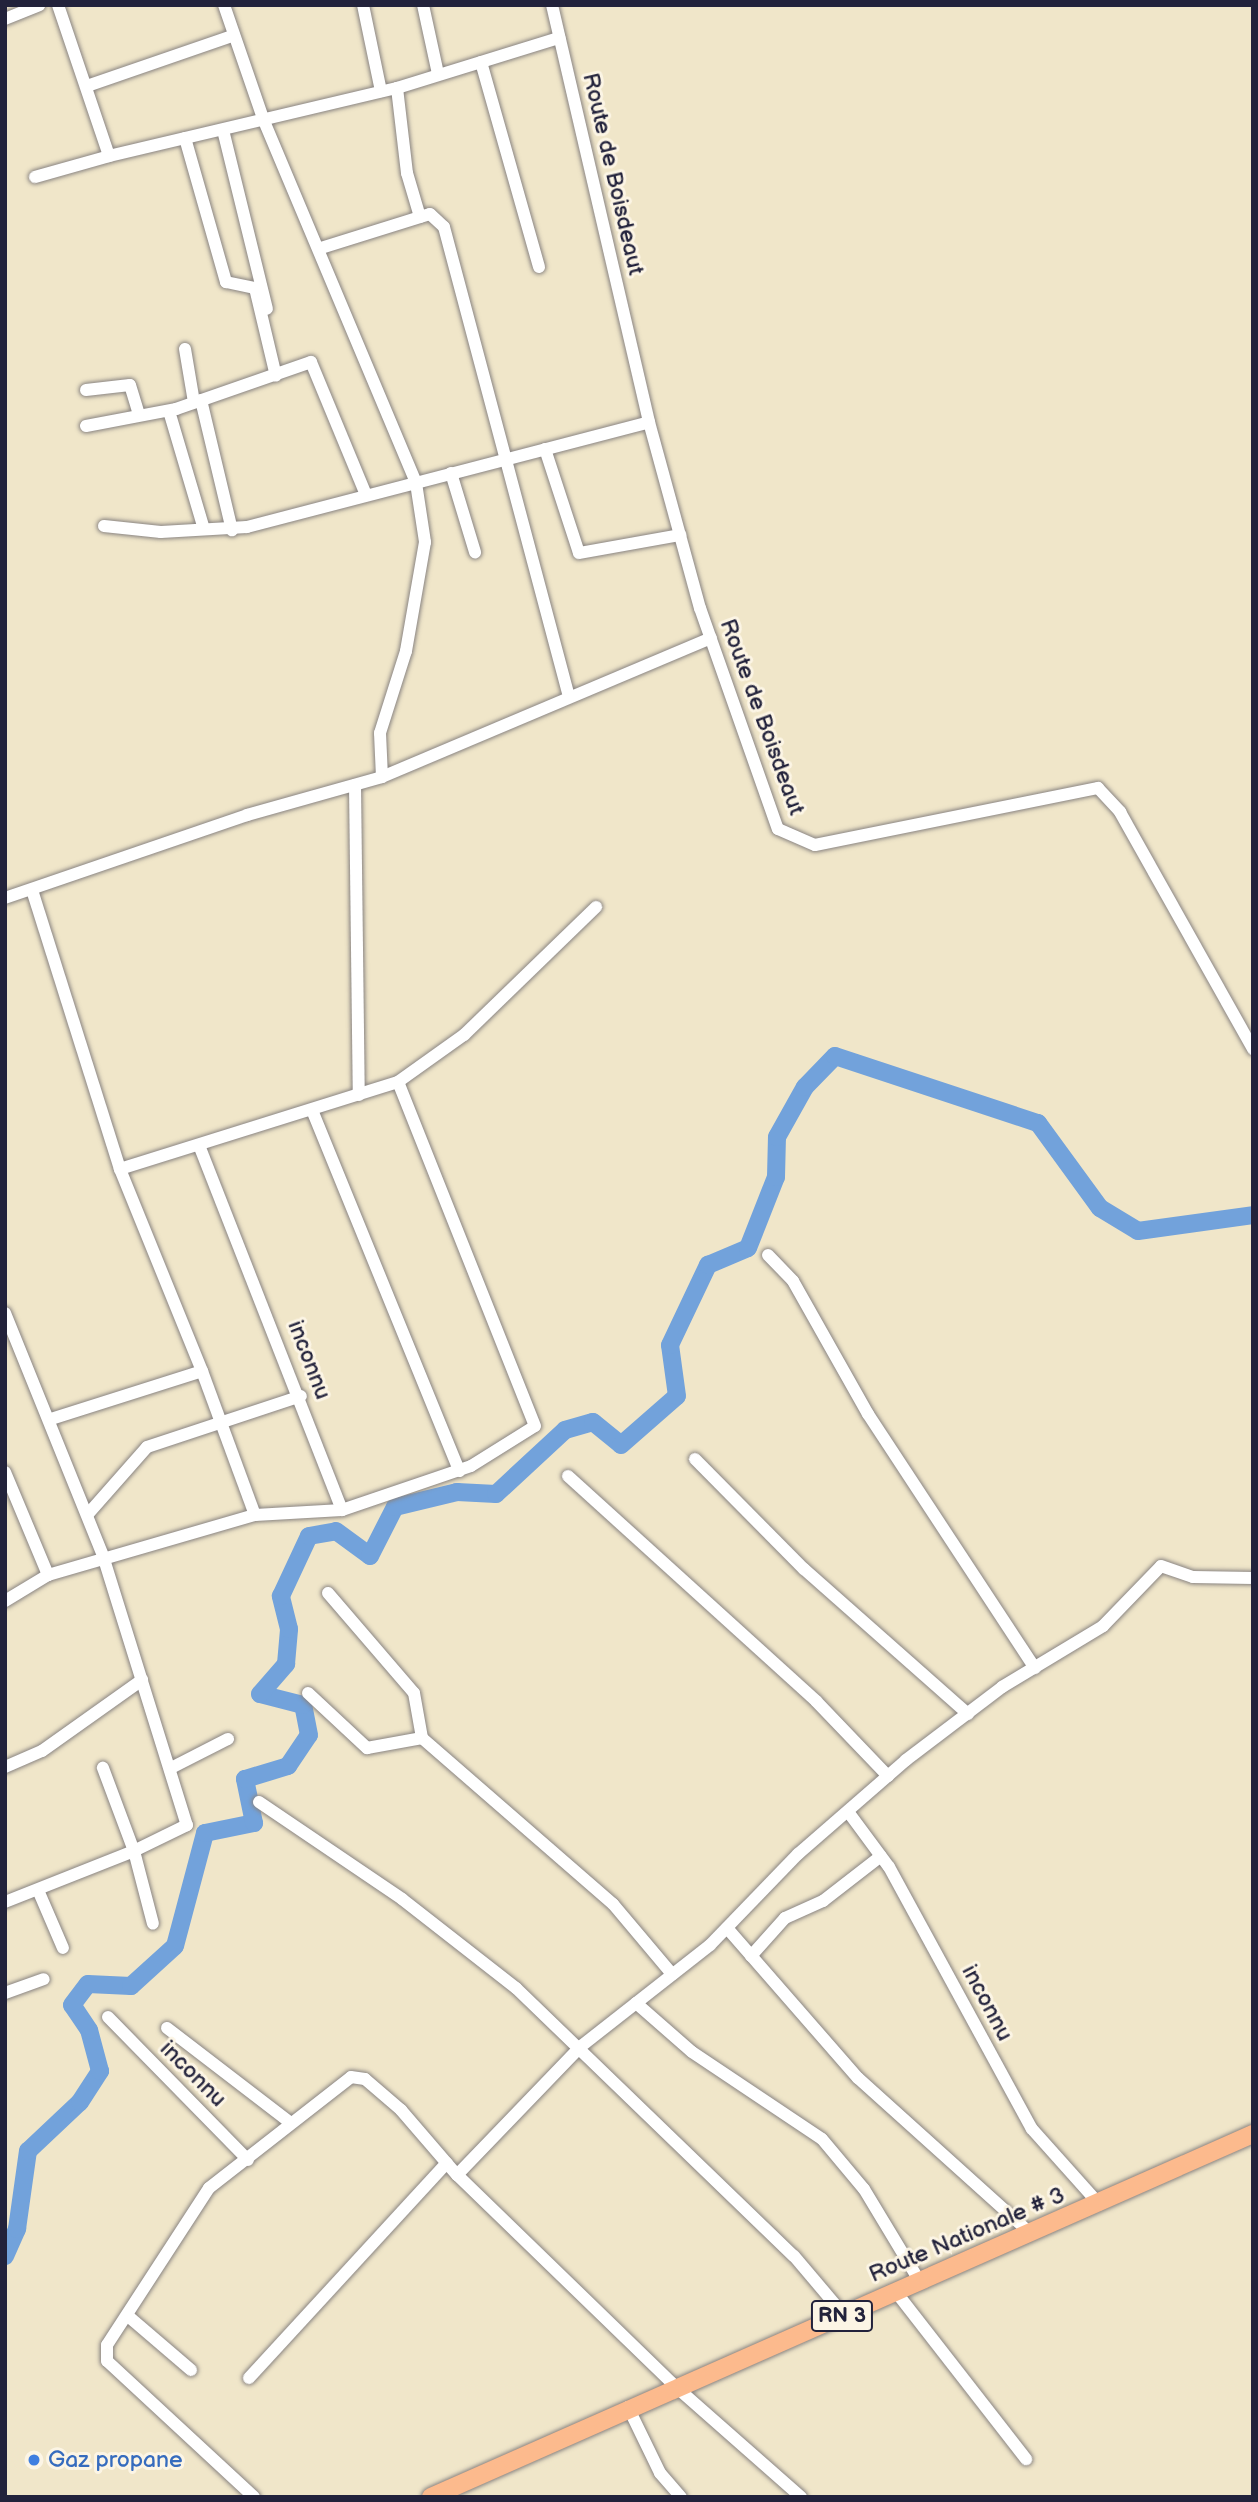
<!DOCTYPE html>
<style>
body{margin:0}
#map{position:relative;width:1258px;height:2502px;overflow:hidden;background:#f0e6c9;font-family:"Balsamiq Sans",sans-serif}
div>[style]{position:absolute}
.river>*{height:18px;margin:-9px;padding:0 9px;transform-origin:9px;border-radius:9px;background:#72a2db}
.roads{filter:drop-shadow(0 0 2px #898482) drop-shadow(0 0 2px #898482)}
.street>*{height:12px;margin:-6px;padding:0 6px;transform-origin:6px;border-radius:6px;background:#fff}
.primary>*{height:18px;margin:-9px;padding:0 9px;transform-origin:9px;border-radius:9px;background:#fcba8d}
.dots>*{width:19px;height:19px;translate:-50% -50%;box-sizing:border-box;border:4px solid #fcf5e5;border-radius:50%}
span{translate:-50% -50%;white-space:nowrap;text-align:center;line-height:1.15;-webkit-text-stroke:6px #fcf5e5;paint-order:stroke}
.shield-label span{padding:2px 5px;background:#fcf5e5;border:2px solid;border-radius:5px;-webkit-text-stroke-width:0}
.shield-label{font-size:21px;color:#22223b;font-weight:700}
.street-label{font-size:23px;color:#22223b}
.shop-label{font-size:23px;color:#366cbe}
.left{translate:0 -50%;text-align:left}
.frame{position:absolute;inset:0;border:7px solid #22223b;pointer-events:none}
</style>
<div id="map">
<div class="river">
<div style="left:5px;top:2256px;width:30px;rotate:-66deg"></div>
<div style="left:17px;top:2229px;width:79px;rotate:-82deg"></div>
<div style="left:28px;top:2151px;width:71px;rotate:-43.3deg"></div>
<div style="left:80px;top:2102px;width:37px;rotate:-57deg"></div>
<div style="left:100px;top:2071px;width:42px;rotate:-105deg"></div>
<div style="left:89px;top:2030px;width:30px;rotate:-124deg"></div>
<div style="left:72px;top:2005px;width:26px;rotate:-53deg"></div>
<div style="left:88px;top:1984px;width:43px;rotate:2.7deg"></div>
<div style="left:131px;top:1986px;width:59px;rotate:-42.3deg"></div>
<div style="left:175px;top:1946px;width:117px;rotate:-75.1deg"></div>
<div style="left:205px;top:1833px;width:50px;rotate:-11.5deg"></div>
<div style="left:254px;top:1823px;width:45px;rotate:-101.6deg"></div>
<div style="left:245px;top:1779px;width:45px;rotate:-16.8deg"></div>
<div style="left:288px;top:1766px;width:37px;rotate:-56deg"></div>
<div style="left:309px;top:1735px;width:31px;rotate:-101deg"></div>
<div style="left:303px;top:1705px;width:44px;rotate:-165.7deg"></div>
<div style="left:260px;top:1694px;width:40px;rotate:-49deg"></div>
<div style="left:286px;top:1664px;width:35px;rotate:-85deg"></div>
<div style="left:289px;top:1629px;width:34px;rotate:-104deg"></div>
<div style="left:281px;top:1596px;width:66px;rotate:-65deg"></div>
<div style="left:309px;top:1536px;width:27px;rotate:-10deg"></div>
<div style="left:336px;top:1531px;width:42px;rotate:36.3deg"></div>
<div style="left:370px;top:1556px;width:55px;rotate:-63deg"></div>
<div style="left:395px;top:1507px;width:64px;rotate:-13.6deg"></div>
<div style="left:457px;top:1492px;width:39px;rotate:3deg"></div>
<div style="left:496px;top:1494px;width:94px;rotate:-42.8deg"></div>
<div style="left:565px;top:1430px;width:29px;rotate:-16deg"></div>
<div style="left:593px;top:1422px;width:36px;rotate:39deg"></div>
<div style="left:621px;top:1445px;width:74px;rotate:-41.2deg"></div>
<div style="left:677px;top:1396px;width:51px;rotate:-97.8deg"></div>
<div style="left:670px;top:1345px;width:89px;rotate:-64.6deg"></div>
<div style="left:708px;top:1265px;width:43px;rotate:-23deg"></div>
<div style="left:748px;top:1248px;width:76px;rotate:-68.5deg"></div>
<div style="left:776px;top:1177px;width:40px;rotate:-88.6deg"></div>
<div style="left:777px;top:1137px;width:57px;rotate:-60.8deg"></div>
<div style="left:805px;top:1087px;width:43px;rotate:-45.9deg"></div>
<div style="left:835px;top:1056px;width:214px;rotate:18.3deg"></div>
<div style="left:1038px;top:1123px;width:105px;rotate:53.9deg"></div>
<div style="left:1100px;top:1208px;width:44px;rotate:31.2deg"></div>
<div style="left:1138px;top:1231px;width:116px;rotate:-7.9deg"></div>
</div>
<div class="roads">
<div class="street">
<div style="left:58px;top:5px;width:159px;rotate:71.3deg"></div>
<div style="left:109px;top:156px;width:296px;rotate:-13.3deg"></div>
<div style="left:397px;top:88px;width:170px;rotate:-17.2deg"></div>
<div style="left:224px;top:5px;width:123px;rotate:71deg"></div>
<div style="left:264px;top:121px;width:393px;rotate:67.2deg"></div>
<div style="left:416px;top:483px;width:60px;rotate:81.3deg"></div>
<div style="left:425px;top:542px;width:111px;rotate:99.9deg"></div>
<div style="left:406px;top:651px;width:86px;rotate:107.6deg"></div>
<div style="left:380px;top:733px;width:44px;rotate:87.4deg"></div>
<div style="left:363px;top:5px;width:88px;rotate:78.2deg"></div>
<div style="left:423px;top:5px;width:71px;rotate:77.7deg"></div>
<div style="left:552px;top:5px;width:428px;rotate:76.9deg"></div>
<div style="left:649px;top:422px;width:193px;rotate:74.7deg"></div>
<div style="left:700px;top:608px;width:234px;rotate:70.6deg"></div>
<div style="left:778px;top:829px;width:40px;rotate:23.4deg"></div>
<div style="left:815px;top:845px;width:289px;rotate:-11.4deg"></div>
<div style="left:1098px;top:788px;width:33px;rotate:47deg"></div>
<div style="left:1120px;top:812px;width:272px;rotate:60.7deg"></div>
<div style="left:5px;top:19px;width:37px;rotate:-22deg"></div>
<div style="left:481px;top:62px;width:213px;rotate:74.2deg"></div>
<div style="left:87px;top:86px;width:153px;rotate:-19deg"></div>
<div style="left:397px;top:88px;width:86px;rotate:83.3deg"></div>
<div style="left:407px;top:173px;width:46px;rotate:73.5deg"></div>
<div style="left:223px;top:130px;width:184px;rotate:76.2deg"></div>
<div style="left:185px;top:138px;width:150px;rotate:74.1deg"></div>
<div style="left:226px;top:282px;width:30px;rotate:12deg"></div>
<div style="left:255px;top:288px;width:90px;rotate:76.6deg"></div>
<div style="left:35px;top:177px;width:77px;rotate:-15.8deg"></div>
<div style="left:321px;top:248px;width:114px;rotate:-17.3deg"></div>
<div style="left:430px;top:214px;width:19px;rotate:43deg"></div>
<div style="left:444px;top:227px;width:485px;rotate:75.1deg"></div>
<div style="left:185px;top:349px;width:54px;rotate:80.4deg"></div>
<div style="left:86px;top:390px;width:44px;rotate:-6.5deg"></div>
<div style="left:130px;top:385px;width:30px;rotate:73deg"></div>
<div style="left:201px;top:400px;width:134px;rotate:76.6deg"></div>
<div style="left:169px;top:411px;width:123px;rotate:73.5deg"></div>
<div style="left:86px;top:426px;width:92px;rotate:-10.7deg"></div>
<div style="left:176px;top:409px;width:143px;rotate:-19.2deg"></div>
<div style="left:311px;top:362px;width:144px;rotate:67.5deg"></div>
<div style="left:545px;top:449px;width:109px;rotate:71.9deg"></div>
<div style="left:579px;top:553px;width:103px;rotate:-10.1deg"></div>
<div style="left:451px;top:473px;width:83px;rotate:73.1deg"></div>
<div style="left:104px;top:526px;width:57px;rotate:6deg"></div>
<div style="left:161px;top:532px;width:86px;rotate:-3.3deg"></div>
<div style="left:247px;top:527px;width:415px;rotate:-14.6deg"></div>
<div style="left:355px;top:785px;width:310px;rotate:89.3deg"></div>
<div style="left:32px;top:890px;width:293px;rotate:72.5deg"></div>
<div style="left:5px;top:898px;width:256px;rotate:-18.9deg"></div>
<div style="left:247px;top:815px;width:140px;rotate:-15.7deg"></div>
<div style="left:382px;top:777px;width:357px;rotate:-22.9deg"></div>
<div style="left:312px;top:1110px;width:390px;rotate:67.8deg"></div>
<div style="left:768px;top:1255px;width:36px;rotate:46deg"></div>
<div style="left:793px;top:1281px;width:153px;rotate:60.6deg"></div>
<div style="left:868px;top:1414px;width:304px;rotate:56.7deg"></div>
<div style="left:5px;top:1313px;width:262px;rotate:68deg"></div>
<div style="left:103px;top:1556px;width:282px;rotate:72.7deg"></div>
<div style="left:187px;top:1825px;width:59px;rotate:153.9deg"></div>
<div style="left:134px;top:1851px;width:75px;rotate:75.4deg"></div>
<div style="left:202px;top:1371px;width:153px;rotate:69.8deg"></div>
<div style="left:51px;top:1419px;width:158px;rotate:-17.6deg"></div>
<div style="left:202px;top:1371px;width:218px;rotate:-112.1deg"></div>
<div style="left:120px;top:1169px;width:291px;rotate:-17.4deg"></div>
<div style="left:398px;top:1082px;width:81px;rotate:-35.5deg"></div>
<div style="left:464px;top:1035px;width:184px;rotate:-44.1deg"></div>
<div style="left:695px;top:1459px;width:155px;rotate:45.3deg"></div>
<div style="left:804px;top:1569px;width:219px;rotate:41.5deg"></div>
<div style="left:5px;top:1472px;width:112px;rotate:67.3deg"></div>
<div style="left:568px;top:1476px;width:335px;rotate:42.2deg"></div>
<div style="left:816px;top:1701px;width:104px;rotate:46.2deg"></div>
<div style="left:342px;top:1510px;width:136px;rotate:-18.8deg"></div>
<div style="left:471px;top:1466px;width:75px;rotate:-32deg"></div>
<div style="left:535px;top:1426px;width:370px;rotate:-111.7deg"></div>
<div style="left:88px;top:1514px;width:89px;rotate:-48.6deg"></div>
<div style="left:147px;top:1447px;width:162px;rotate:-18.3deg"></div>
<div style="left:328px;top:1593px;width:132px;rotate:49.3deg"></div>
<div style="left:414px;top:1693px;width:46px;rotate:79.9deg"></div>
<div style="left:422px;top:1738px;width:253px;rotate:41deg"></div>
<div style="left:613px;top:1904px;width:92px;rotate:49.9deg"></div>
<div style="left:5px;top:1601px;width:50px;rotate:-31.2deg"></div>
<div style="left:48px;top:1575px;width:216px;rotate:-16.2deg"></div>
<div style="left:255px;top:1515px;width:87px;rotate:-3.3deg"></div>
<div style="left:342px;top:1510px;width:391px;rotate:-111.4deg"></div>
<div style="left:308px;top:1693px;width:81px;rotate:43deg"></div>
<div style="left:367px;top:1748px;width:56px;rotate:-10.3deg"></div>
<div style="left:5px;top:1767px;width:40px;rotate:-23.4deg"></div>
<div style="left:42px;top:1751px;width:123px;rotate:-35.4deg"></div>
<div style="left:171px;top:1768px;width:64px;rotate:-27deg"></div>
<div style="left:259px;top:1802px;width:173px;rotate:34.1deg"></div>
<div style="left:402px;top:1899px;width:145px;rotate:38deg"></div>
<div style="left:516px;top:1988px;width:386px;rotate:44deg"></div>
<div style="left:794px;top:2256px;width:77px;rotate:49.7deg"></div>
<div style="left:849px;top:1813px;width:67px;rotate:53.5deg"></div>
<div style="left:889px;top:1867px;width:298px;rotate:61.4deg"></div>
<div style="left:1032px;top:2129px;width:101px;rotate:48.2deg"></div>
<div style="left:38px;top:1890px;width:63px;rotate:66.7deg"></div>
<div style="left:5px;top:1902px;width:139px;rotate:-21.6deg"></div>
<div style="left:134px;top:1851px;width:89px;rotate:-110.5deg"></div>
<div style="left:727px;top:1928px;width:199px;rotate:48.9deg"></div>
<div style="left:858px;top:2078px;width:233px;rotate:42deg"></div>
<div style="left:751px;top:1956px;width:51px;rotate:-48.2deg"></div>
<div style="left:785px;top:1918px;width:42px;rotate:-24.1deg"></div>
<div style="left:823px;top:1901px;width:73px;rotate:-37.8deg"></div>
<div style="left:5px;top:1993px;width:41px;rotate:-19.7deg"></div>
<div style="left:636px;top:2003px;width:74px;rotate:41.2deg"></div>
<div style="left:692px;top:2052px;width:156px;rotate:33.8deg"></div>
<div style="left:822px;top:2139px;width:65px;rotate:50deg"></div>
<div style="left:864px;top:2189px;width:109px;rotate:58.9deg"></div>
<div style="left:108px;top:2017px;width:200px;rotate:45.6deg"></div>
<div style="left:167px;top:2028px;width:156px;rotate:37.5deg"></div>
<div style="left:896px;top:2292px;width:212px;rotate:52.1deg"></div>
<div style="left:128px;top:2316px;width:83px;rotate:40.6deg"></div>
<div style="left:249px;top:2378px;width:292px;rotate:-47.4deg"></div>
<div style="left:628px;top:2407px;width:73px;rotate:64.1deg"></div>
<div style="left:660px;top:2473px;width:32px;rotate:49deg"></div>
<div style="left:254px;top:2497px;width:200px;rotate:-137.2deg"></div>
<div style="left:107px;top:2361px;width:16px;rotate:-90deg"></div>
<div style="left:107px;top:2345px;width:187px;rotate:-57deg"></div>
<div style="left:209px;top:2188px;width:180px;rotate:-38deg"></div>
<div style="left:351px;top:2077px;width:14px;rotate:8deg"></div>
<div style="left:365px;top:2079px;width:48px;rotate:40.7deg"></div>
<div style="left:401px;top:2110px;width:86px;rotate:49.3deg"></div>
<div style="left:801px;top:2497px;width:168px;rotate:-138.6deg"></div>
<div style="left:675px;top:2386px;width:303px;rotate:-135.9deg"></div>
<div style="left:457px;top:2175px;width:178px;rotate:-46.1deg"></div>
<div style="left:580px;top:2047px;width:165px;rotate:-38.1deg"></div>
<div style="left:710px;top:1945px;width:127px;rotate:-46deg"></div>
<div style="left:798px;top:1854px;width:143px;rotate:-41deg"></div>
<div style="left:906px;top:1760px;width:121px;rotate:-37.2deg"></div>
<div style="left:1002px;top:1687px;width:118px;rotate:-31.1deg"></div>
<div style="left:1103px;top:1626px;width:83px;rotate:-46deg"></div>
<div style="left:1161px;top:1566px;width:34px;rotate:19deg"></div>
<div style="left:1193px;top:1577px;width:60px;rotate:1deg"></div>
</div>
<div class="primary">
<div style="left:431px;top:2497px;width:899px;rotate:-23.83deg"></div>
</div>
</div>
<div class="dots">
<div style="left:34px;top:2460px;background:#3f7fe0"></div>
</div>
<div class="shield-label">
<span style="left:842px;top:2316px">RN 3</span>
</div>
<div class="street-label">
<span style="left:613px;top:174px;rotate:77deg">Route de Boisdeaut</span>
<span style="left:762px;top:717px;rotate:70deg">Route de Boisdeaut</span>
<span style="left:309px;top:1360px;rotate:69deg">inconnu</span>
<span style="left:987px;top:2003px;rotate:62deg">inconnu</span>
<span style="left:193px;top:2074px;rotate:45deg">inconnu</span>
<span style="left:967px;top:2235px;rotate:-23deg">Route Nationale # 3</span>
</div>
<div class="shop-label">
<span class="left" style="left:48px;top:2460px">Gaz propane</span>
</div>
<div class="frame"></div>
</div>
